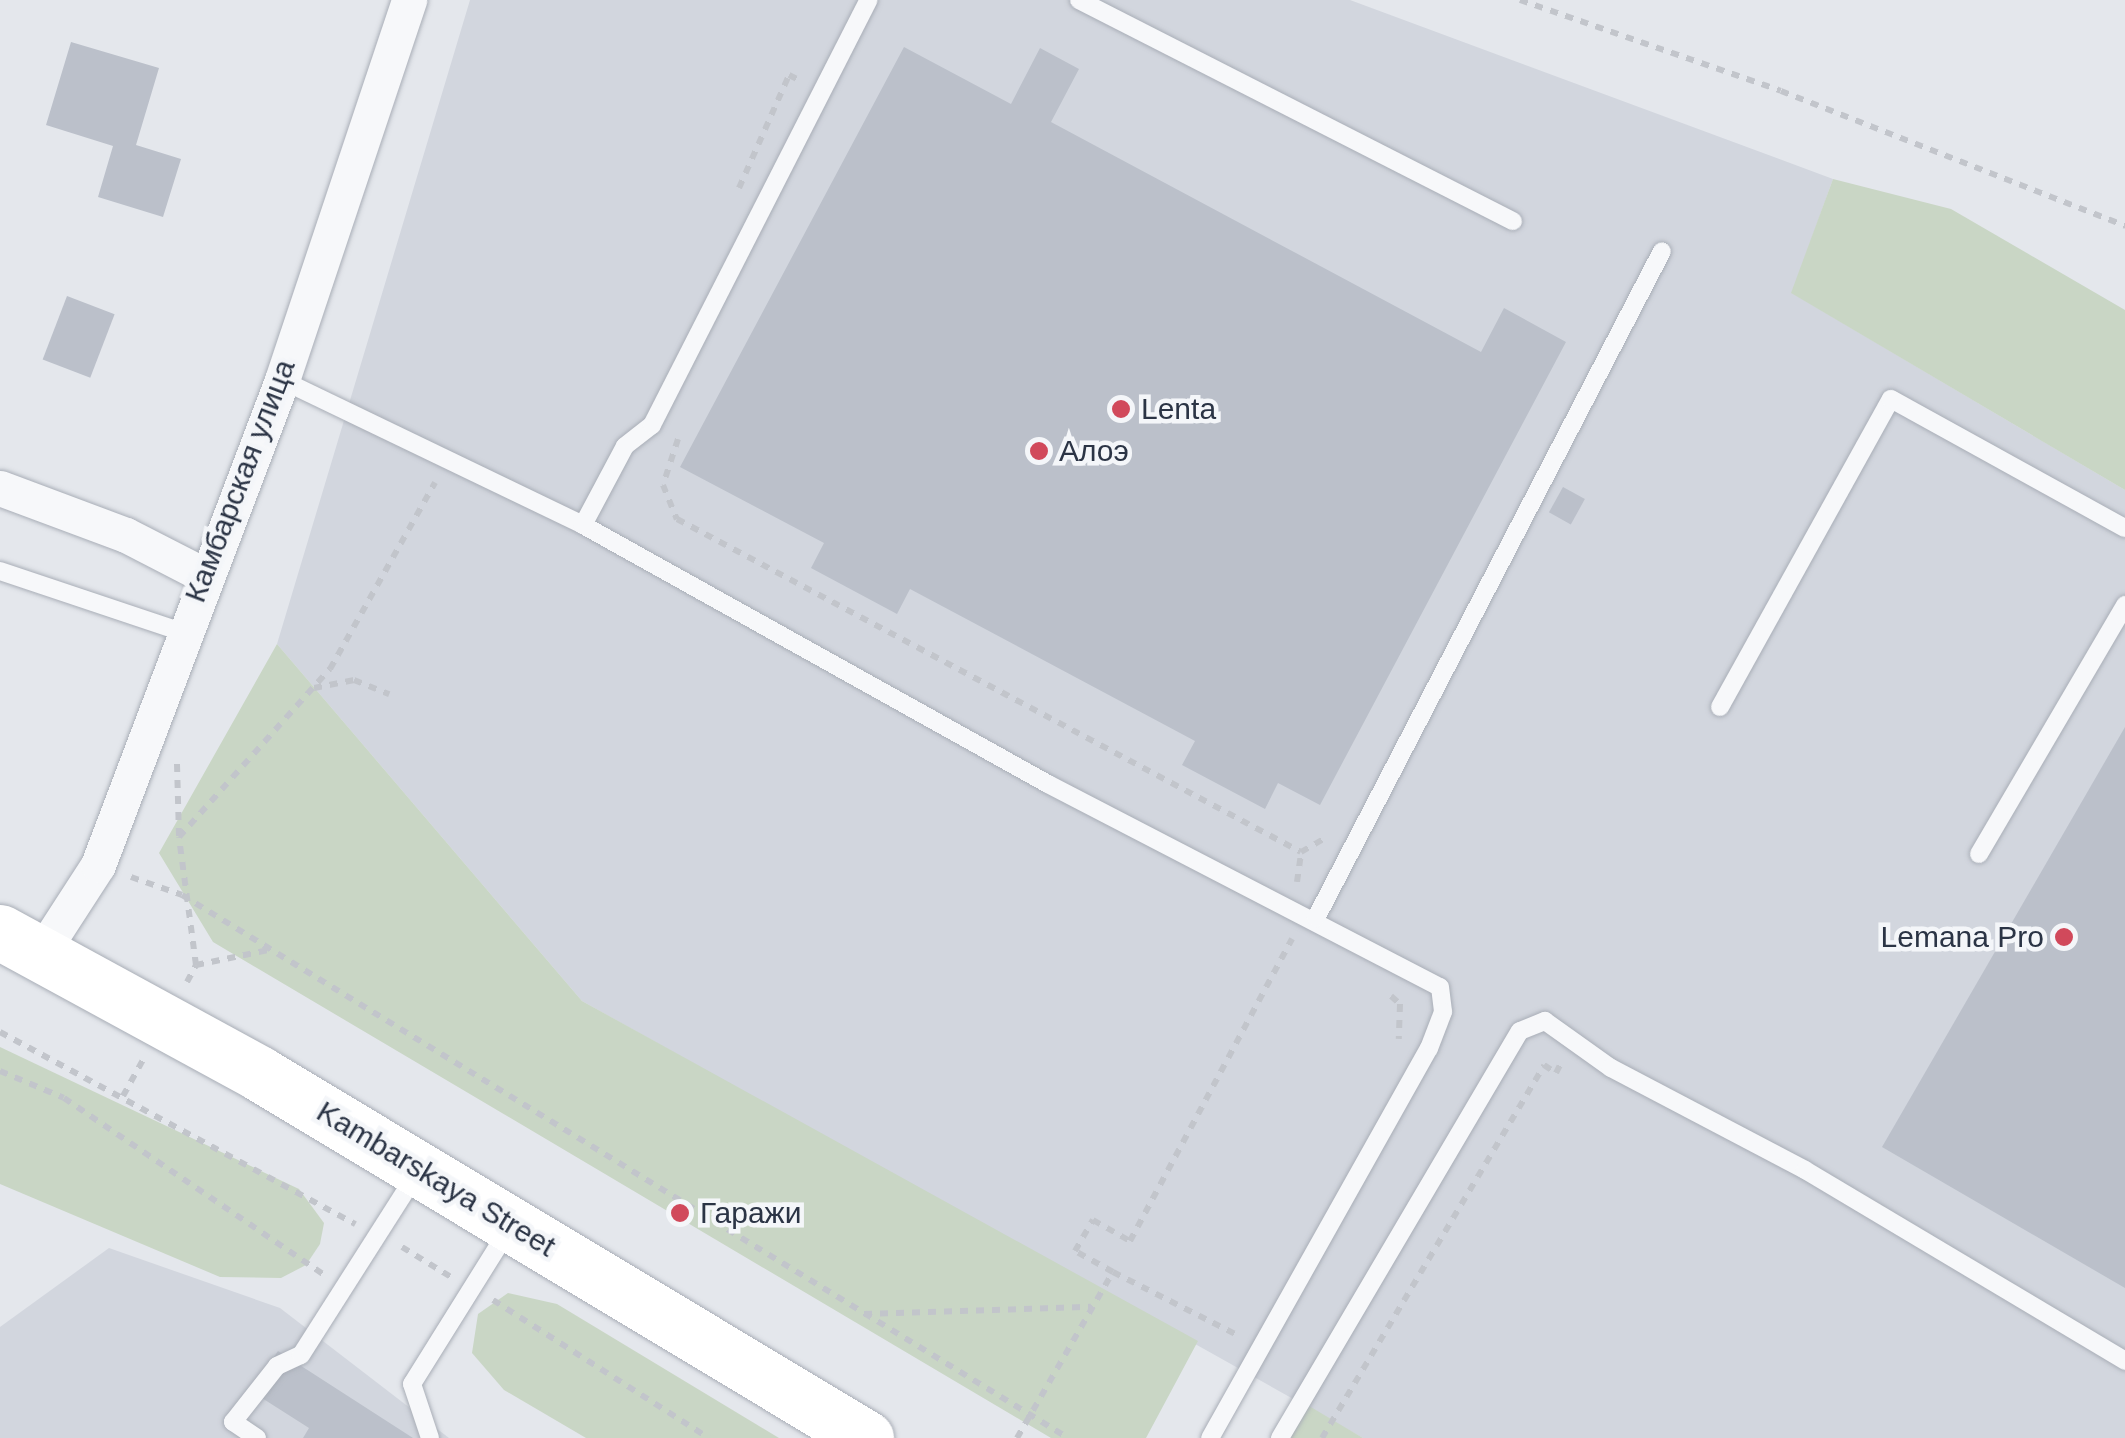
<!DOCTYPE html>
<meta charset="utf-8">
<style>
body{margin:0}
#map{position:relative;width:2125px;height:1438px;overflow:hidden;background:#e4e7ec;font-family:Helvetica,sans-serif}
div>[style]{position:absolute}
.built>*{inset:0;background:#d2d6de}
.green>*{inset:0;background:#c9d6c5}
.building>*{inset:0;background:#bbc0ca;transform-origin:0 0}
.path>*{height:6px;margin-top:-3px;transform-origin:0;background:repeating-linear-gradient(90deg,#c2c5cb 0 8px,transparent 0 16px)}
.roads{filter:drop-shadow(0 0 2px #a9aeb7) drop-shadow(0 0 2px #a9aeb7)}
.lane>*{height:18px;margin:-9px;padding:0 9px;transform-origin:9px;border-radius:9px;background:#f7f8fa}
.street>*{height:35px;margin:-17.5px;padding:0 17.5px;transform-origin:17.5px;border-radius:17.5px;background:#f7f8fa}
.primary>*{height:55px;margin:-27.5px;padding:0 27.5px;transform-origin:27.5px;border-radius:27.5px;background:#fff}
.dots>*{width:28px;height:28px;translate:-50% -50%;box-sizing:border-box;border:5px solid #f4f6f9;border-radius:50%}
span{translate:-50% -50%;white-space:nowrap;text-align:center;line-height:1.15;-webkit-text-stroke:9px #f4f6f9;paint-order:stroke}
.poi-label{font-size:30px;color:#2b3445}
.left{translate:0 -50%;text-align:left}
.right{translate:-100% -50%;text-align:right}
.street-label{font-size:30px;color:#2b3445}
</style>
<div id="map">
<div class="built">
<div style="clip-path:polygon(470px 0,1350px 0,1833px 179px,1792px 293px,2125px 490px,2125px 1438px,1363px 1438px,582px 1001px,277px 644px)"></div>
<div style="clip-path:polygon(109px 1248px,280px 1308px,449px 1438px,0 1438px,0 1327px)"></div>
</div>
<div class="green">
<div style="clip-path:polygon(1833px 179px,1951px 209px,2125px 310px,2125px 490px,1791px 293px)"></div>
<div style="clip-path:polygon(277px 644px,582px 1001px,1198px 1341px,1146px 1438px,1051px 1438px,213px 942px,159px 853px)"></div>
<div style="clip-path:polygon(0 1047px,299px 1189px,324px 1223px,320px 1244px,306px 1265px,281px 1278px,220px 1277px,0 1184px)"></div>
<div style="clip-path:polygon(508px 1293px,557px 1304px,779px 1438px,586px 1438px,504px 1390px,472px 1353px,478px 1314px)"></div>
<div style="clip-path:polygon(1304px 1403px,1363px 1438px,1285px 1438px)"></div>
</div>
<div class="building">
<div style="clip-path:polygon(71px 42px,159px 68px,136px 145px,181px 159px,163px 217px,98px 197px,113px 146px,46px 125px)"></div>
<div style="clip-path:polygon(904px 47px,1011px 104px,1040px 48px,1079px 69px,1051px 122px,1481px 352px,1504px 308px,1566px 342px,1320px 805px,1278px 783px,1265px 809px,1182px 765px,1195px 741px,910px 589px,897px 614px,811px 568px,824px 543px,680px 467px)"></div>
<div style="left:67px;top:296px;width:51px;height:68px;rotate:21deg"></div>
<div style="left:1563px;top:487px;width:25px;height:29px;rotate:29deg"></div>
<div style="clip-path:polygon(2125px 727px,2125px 1288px,1882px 1147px)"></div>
<div style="clip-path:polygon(278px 1351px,413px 1438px,303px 1438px,309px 1428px,251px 1391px)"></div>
</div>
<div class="path">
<div style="left:1520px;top:0;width:276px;rotate:19.2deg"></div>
<div style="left:1781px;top:91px;width:370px;rotate:21.4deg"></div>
<div style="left:739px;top:188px;width:124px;rotate:-66.1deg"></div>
<div style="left:789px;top:75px;width:13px;rotate:27deg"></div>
<div style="left:678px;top:439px;width:48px;rotate:108.1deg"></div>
<div style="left:663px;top:485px;width:37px;rotate:68deg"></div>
<div style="left:677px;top:519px;width:707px;rotate:28.09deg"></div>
<div style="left:1301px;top:852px;width:30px;rotate:-30deg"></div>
<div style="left:314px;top:688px;width:41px;rotate:-11.3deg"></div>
<div style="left:354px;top:680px;width:38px;rotate:22deg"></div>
<div style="left:177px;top:764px;width:72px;rotate:88.4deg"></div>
<div style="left:131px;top:877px;width:54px;rotate:19.4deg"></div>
<div style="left:182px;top:895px;width:1039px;rotate:31.5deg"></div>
<div style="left:1297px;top:882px;width:30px;rotate:-82deg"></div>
<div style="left:196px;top:965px;width:79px;rotate:-11.7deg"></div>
<div style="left:187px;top:982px;width:19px;rotate:-62deg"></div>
<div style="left:196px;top:965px;width:129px;rotate:-97.6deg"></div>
<div style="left:179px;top:837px;width:226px;rotate:-48.1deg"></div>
<div style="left:330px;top:669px;width:214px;rotate:-60.6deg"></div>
<div style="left:1391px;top:996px;width:12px;rotate:42deg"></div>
<div style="left:1400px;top:1004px;width:35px;rotate:92deg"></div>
<div style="left:0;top:1032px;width:404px;rotate:28.4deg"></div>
<div style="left:0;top:1071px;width:69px;rotate:22.9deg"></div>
<div style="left:64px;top:1098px;width:313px;rotate:34.2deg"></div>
<div style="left:123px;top:1096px;width:43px;rotate:-61.1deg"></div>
<div style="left:402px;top:1247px;width:57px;rotate:31.5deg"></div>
<div style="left:1113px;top:1272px;width:43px;rotate:-151.1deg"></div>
<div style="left:1075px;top:1251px;width:36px;rotate:-60deg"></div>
<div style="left:1093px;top:1220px;width:43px;rotate:29.6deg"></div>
<div style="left:1130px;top:1241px;width:343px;rotate:-61.8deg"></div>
<div style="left:493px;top:1300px;width:256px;rotate:32.6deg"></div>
<div style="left:864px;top:1314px;width:227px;rotate:-1.8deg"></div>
<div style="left:1017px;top:1438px;width:192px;rotate:-60deg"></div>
<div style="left:1113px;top:1272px;width:139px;rotate:26.9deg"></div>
<div style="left:1322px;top:1438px;width:434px;rotate:-59.2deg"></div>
<div style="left:1544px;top:1065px;width:14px;rotate:34deg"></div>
<div style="left:1556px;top:1073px;width:9px;rotate:-63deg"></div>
</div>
<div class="roads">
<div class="lane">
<div style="left:1079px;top:0;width:487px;rotate:27deg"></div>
<div style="left:282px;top:380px;width:334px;rotate:25.7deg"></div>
<div style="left:583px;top:525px;width:532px;rotate:29.12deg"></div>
<div style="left:1048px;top:784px;width:441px;rotate:27.4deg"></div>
<div style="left:1440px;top:987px;width:25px;rotate:83deg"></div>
<div style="left:1443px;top:1012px;width:39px;rotate:111deg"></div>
<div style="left:1429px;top:1048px;width:447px;rotate:119.3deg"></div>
<div style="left:583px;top:525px;width:89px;rotate:-62deg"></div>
<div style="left:625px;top:446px;width:34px;rotate:-38deg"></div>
<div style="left:652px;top:425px;width:477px;rotate:-63deg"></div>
<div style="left:0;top:571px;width:192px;rotate:18.5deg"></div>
<div style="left:1720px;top:707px;width:352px;rotate:-61deg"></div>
<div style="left:1891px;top:399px;width:267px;rotate:28.9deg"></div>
<div style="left:1979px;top:854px;width:289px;rotate:-59.6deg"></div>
<div style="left:1316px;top:918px;width:751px;rotate:-62.58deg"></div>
<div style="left:257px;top:1438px;width:29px;rotate:-146deg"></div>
<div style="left:233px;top:1422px;width:71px;rotate:-51.8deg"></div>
<div style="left:277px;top:1366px;width:26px;rotate:-25deg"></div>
<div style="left:301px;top:1355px;width:216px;rotate:-57.5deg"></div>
<div style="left:430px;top:1438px;width:57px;rotate:-108.4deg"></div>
<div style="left:412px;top:1384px;width:183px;rotate:-58deg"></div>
<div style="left:1280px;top:1438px;width:472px;rotate:-59.5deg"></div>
<div style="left:1520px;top:1031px;width:27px;rotate:-22deg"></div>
<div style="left:1545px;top:1021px;width:81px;rotate:35.5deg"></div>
<div style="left:1611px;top:1068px;width:219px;rotate:27.7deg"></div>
<div style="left:1805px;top:1170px;width:373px;rotate:30.8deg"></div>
</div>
<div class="street">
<div style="left:0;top:488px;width:134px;rotate:20.5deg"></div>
<div style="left:126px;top:535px;width:85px;rotate:27.2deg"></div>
<div style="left:43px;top:950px;width:101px;rotate:-57.1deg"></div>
<div style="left:98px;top:865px;width:519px;rotate:-69.22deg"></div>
<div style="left:282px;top:380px;width:401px;rotate:-71.5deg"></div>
</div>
<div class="primary">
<div style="left:0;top:932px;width:296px;rotate:28.6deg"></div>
<div style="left:260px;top:1074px;width:707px;rotate:30.99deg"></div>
</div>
</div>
<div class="dots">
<div style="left:1121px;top:409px;background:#d1495b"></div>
<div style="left:1039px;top:451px;background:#d1495b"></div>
<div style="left:2064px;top:937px;background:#d1495b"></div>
<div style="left:680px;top:1213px;background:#d1495b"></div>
</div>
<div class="poi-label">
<span class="left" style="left:1141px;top:409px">Lenta</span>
<span class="left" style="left:1059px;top:451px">Алоэ</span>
<span class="right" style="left:2044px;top:937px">Lemana Pro</span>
<span class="left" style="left:700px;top:1213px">Гаражи</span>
</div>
<div class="street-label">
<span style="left:240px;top:481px;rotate:-69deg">Камбарская улица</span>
<span style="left:436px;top:1179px;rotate:31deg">Kambarskaya Street</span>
</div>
</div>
